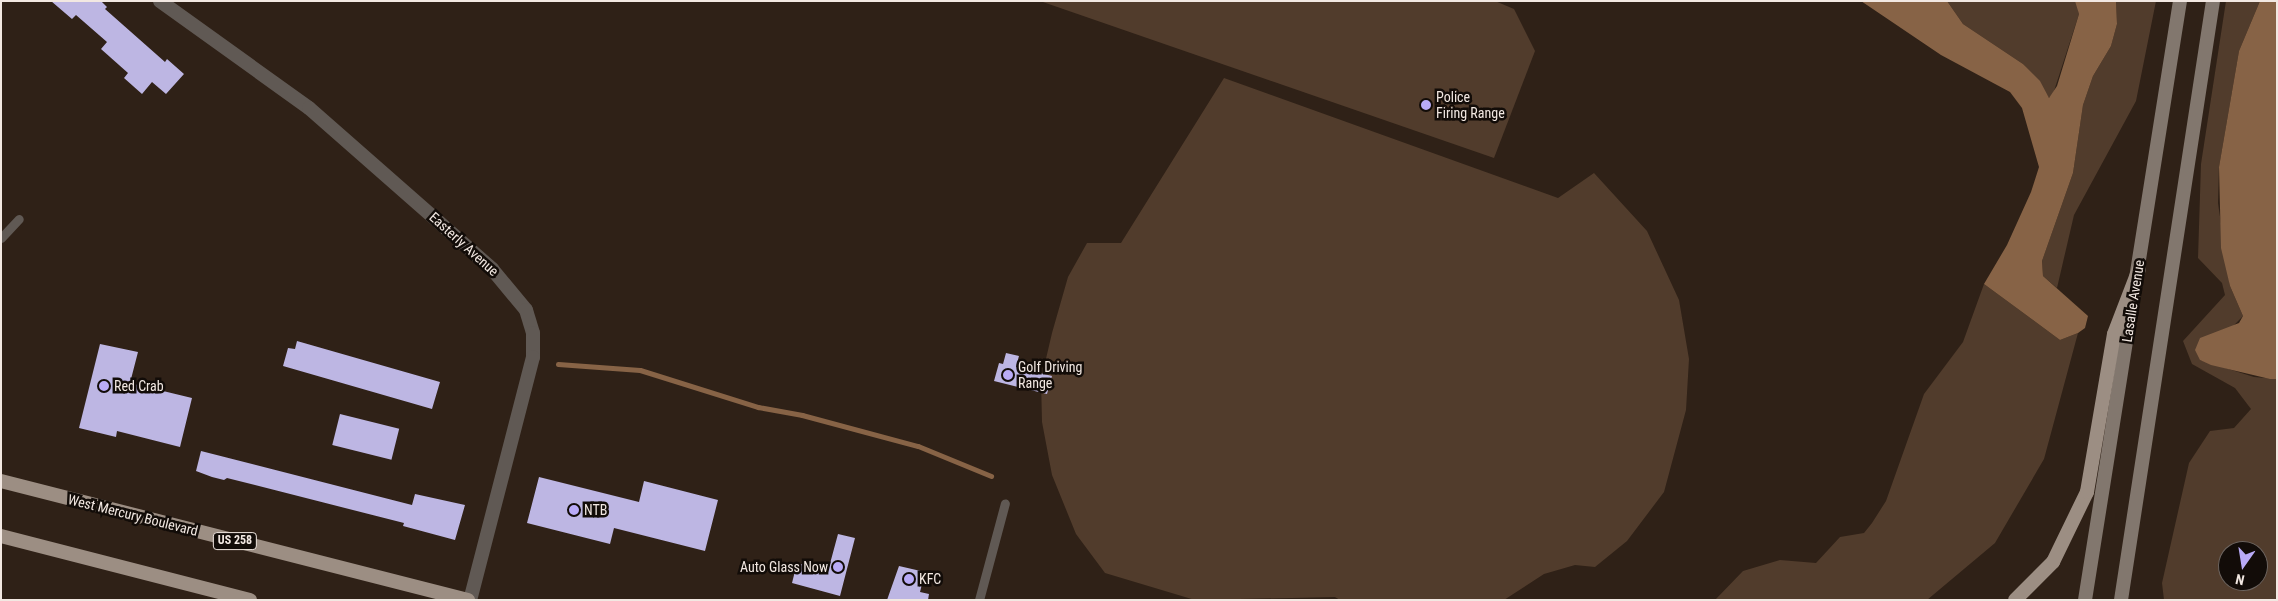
<!DOCTYPE html>
<style>
body{margin:0}
#map{position:relative;width:2278px;height:601px;overflow:hidden;background:#2f2117;font-family:"Roboto Condensed",sans-serif}
div>[style]{position:absolute}
.green>*{inset:0;background:#513c2c}
.water>*{inset:0;background:#876346}
.stream>*{height:5px;margin:-2.5px;padding:0 2.5px;transform-origin:2.5px;border-radius:2.5px;background:#876346}
.building>*{inset:0;background:#bdb6e3;transform-origin:0 0}
.service>*{height:9px;margin:-4.5px;padding:0 4.5px;transform-origin:4.5px;border-radius:4.5px;background:#605954}
.minor>*{height:14px;margin:-7px;padding:0 7px;transform-origin:7px;border-radius:7px;background:#605954}
.secondary>*{height:14px;margin:-7px;padding:0 7px;transform-origin:7px;border-radius:7px;background:#82776e}
.primary>*{height:14px;margin:-7px;padding:0 7px;transform-origin:7px;border-radius:7px;background:#9c8e83}
.dots>*{width:14px;height:14px;translate:-50% -50%;box-sizing:border-box;border:2px solid #120c08;border-radius:50%}
span{translate:-50% -50%;white-space:nowrap;text-align:center;line-height:1.15;-webkit-text-stroke:5px #120c08;paint-order:stroke}
.shield-label span{padding:1px 4px;background:#120c08;border:1px solid;border-radius:4px;-webkit-text-stroke-width:0}
.shield-label{font-size:12px;color:#f2e8e2;font-weight:700}
.poi-label{font-size:14px;color:#f2e8e2}
.left{translate:0 -50%;text-align:left}
.right{translate:-100% -50%;text-align:right}
.street-label{font-size:14px;color:#f2e8e2}
.frame{position:absolute;inset:0;border:2px solid #f2e8e2;pointer-events:none}
.north{position:absolute;left:2218px;top:541px;width:50px;height:50px;box-sizing:border-box;background:#120c08;border:1px solid #6c645f;border-radius:50%;rotate:193deg;font-size:14px;font-weight:700;line-height:20px;text-align:center;color:#f2e8e2}
.north::after{content:'';display:block;margin:auto;width:18px;height:22px;background:#b9abf7;clip-path:polygon(50% 0,100% 100%,50% 72%,0 100%)}
</style>
<div id="map">
<div class="green">
<div style="clip-path:polygon(1040px 1px,1495px 1px,1514px 9px,1535px 51px,1494px 158px)"></div>
<div style="clip-path:polygon(1947px 1px,2077px 2px,2079px 14px,2053px 94px,2049px 98px,2023px 64px,1963px 24px)"></div>
<div style="clip-path:polygon(2116px 1px,2156px 1px,2136px 101px,2074px 215px,2057px 288px,2043px 276px,2042px 261px,2073px 173px,2083px 105px,2093px 76px,2111px 46px,2117px 24px)"></div>
<div style="clip-path:polygon(evenodd,2226px 1px,2260px 1px,2239px 51px,2219px 167px,2218px 203px,2230px 286px,2243px 316px,2200px 360px,2254px 377px,2277px 379px,2277px 600px,2164px 600px,2162px 583px,2189px 463px,2210px 431px,2234px 428px,2251px 409px,2235px 388px,2192px 364px,2183px 341px,2225px 295px,2222px 283px,2198px 258px,2201px 164px,2226px 1px,2228px 551px,2258px 551px,2258px 581px,2228px 581px,2228px 551px)"></div>
<div style="clip-path:polygon(1224px 78px,1558px 198px,1594px 173px,1647px 231px,1679px 300px,1689px 359px,1686px 410px,1664px 492px,1627px 541px,1595px 567px,1575px 565px,1544px 574px,1504px 600px,1340px 600px,1335px 597px,1195px 600px,1105px 573px,1076px 534px,1052px 475px,1042px 422px,1041px 380px,1052px 333px,1068px 277px,1087px 243px,1121px 243px)"></div>
<div style="clip-path:polygon(1984px 284px,2060px 340px,2078px 333px,2044px 459px,1995px 543px,1927px 600px,1715px 600px,1743px 571px,1780px 560px,1816px 563px,1840px 537px,1864px 533px,1872px 523px,1886px 501px,1924px 394px,1963px 342px)"></div>
</div>
<div class="water">
<div style="clip-path:polygon(1861px 1px,1947px 1px,1963px 24px,2023px 64px,2040px 81px,2049px 98px,2057px 86px,2079px 14px,2075px 1px,2116px 1px,2117px 24px,2111px 46px,2093px 76px,2083px 105px,2073px 173px,2042px 261px,2043px 276px,2088px 316px,2085px 328px,2078px 333px,2060px 340px,1984px 284px,2007px 245px,2031px 192px,2039px 167px,2022px 108px,2010px 92px,1941px 55px)"></div>
<div style="clip-path:polygon(2260px 1px,2277px 1px,2277px 379px,2270px 379px,2211px 365px,2200px 360px,2195px 350px,2200px 338px,2239px 323px,2243px 316px,2230px 286px,2221px 248px,2219px 167px,2239px 51px)"></div>
</div>
<div class="stream">
<div style="left:558px;top:364px;width:82px;rotate:4.2deg"></div>
<div style="left:640px;top:370px;width:124px;rotate:17.4deg"></div>
<div style="left:758px;top:407px;width:45px;rotate:10.3deg"></div>
<div style="left:802px;top:415px;width:120px;rotate:15deg"></div>
<div style="left:918px;top:446px;width:79px;rotate:22.3deg"></div>
</div>
<div class="building">
<div style="clip-path:polygon(51px 1px,101px 1px,107px 7px,105px 9px,165px 62px,167px 59px,184px 74px,166px 94px,152px 82px,142px 94px,124px 78px,128px 73px,101px 49px,107px 42px,76px 15px,72px 19px)"></div>
<div style="clip-path:polygon(297px 341px,440px 382px,432px 409px,283px 366px,288px 348px,295px 349px)"></div>
<div style="clip-path:polygon(100px 344px,138px 352px,130px 383px,192px 398px,180px 447px,117px 431px,116px 437px,79px 428px)"></div>
<div style="clip-path:polygon(1006px 353px,1019px 356px,1016px 367px,1052px 376px,1047px 394px,994px 381px,999px 363px,1003px 364px)"></div>
<div style="left:340px;top:414px;width:61px;height:32px;rotate:14deg"></div>
<div style="clip-path:polygon(201px 451px,412px 505px,415px 494px,465px 505px,455px 540px,403px 526px,404px 523px,227px 478px,224px 480px,212px 477px,196px 471px)"></div>
<div style="clip-path:polygon(539px 477px,639px 502px,644px 481px,718px 500px,705px 551px,614px 528px,610px 544px,527px 523px)"></div>
<div style="clip-path:polygon(838px 534px,855px 538px,840px 596px,792px 583px,797px 563px,828px 571px)"></div>
<div style="clip-path:polygon(899px 566px,925px 572px,920px 592px,929px 594px,928px 600px,887px 600px)"></div>
</div>
<div class="service">
<div style="left:1px;top:238px;width:26px;rotate:-47deg"></div>
<div style="left:979px;top:600px;width:100px;rotate:-75deg"></div>
</div>
<div class="minor">
<div style="left:160px;top:1px;width:183px;rotate:35.7deg"></div>
<div style="left:309px;top:108px;width:244px;rotate:41.3deg"></div>
<div style="left:492px;top:269px;width:53px;rotate:50.3deg"></div>
<div style="left:526px;top:310px;width:24px;rotate:73deg"></div>
<div style="left:533px;top:333px;width:24px;rotate:90deg"></div>
<div style="left:533px;top:357px;width:251px;rotate:104.5deg"></div>
</div>
<div class="secondary">
<div style="left:2085px;top:600px;width:606px;rotate:-80.99deg"></div>
<div style="left:2121px;top:600px;width:606px;rotate:-81.27deg"></div>
</div>
<div class="primary">
<div style="left:1px;top:481px;width:482px;rotate:14.3deg"></div>
<div style="left:1px;top:536px;width:257px;rotate:14.4deg"></div>
<div style="left:2015px;top:600px;width:54px;rotate:-45deg"></div>
<div style="left:2053px;top:562px;width:78px;rotate:-64.1deg"></div>
<div style="left:2087px;top:492px;width:160px;rotate:-80.3deg"></div>
<div style="left:2114px;top:334px;width:70px;rotate:-69deg"></div>
</div>
<div class="dots">
<div style="left:1426px;top:105px;background:#b9abf7"></div>
<div style="left:1008px;top:375px;background:#b9abf7"></div>
<div style="left:104px;top:386px;background:#b9abf7"></div>
<div style="left:574px;top:510px;background:#b9abf7"></div>
<div style="left:838px;top:567px;background:#b9abf7"></div>
<div style="left:909px;top:579px;background:#b9abf7"></div>
</div>
<div class="shield-label">
<span style="left:235px;top:541px">US 258</span>
</div>
<div class="poi-label">
<span class="left" style="left:1436px;top:105px">Police<br>Firing Range</span>
<span class="left" style="left:1018px;top:375px">Golf Driving<br>Range</span>
<span class="left" style="left:114px;top:386px">Red Crab</span>
<span class="left" style="left:584px;top:510px">NTB</span>
<span class="right" style="left:828px;top:567px">Auto Glass Now</span>
<span class="left" style="left:919px;top:579px">KFC</span>
</div>
<div class="street-label">
<span style="left:464px;top:244px;rotate:42deg">Easterly Avenue</span>
<span style="left:2133px;top:301px;rotate:-81deg">Lasalle Avenue</span>
<span style="left:133px;top:515px;rotate:14deg">West Mercury Boulevard</span>
</div>
<div class="frame"></div>
<div class="north">N</div>
</div>
